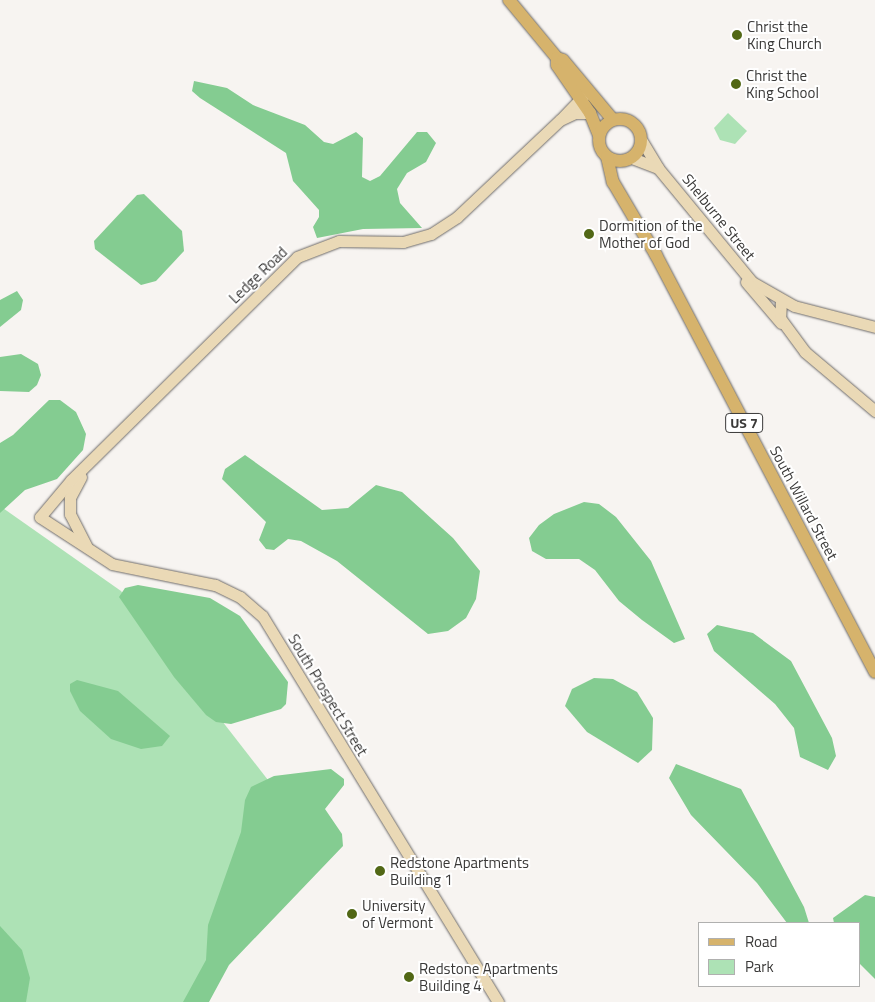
<!DOCTYPE html>
<style>
body{margin:0}
#map{position:relative;width:875px;height:1002px;overflow:hidden;background:#f7f4f1;font-family:"Titillium Web",sans-serif}
div>[style]{position:absolute}
.green>*{inset:0;background:#ade2b5}
.forest>*{inset:0;background:#84cc91}
.roads{filter:drop-shadow(0 0 1px #6f6c6a) drop-shadow(0 0 1px #6f6c6a)}
.secondary>*{height:11px;margin:-5.5px;padding:0 5.5px;transform-origin:5.5px;border-radius:5.5px;background:#ead9b6}
.primary>*{height:12px;margin:-6px;padding:0 6px;transform-origin:6px;border-radius:6px;background:#d6b36c}
.primary>.ring{margin:-6px;padding:0;box-sizing:content-box;background:none;border:12px solid #d6b36c;border-radius:50%}
.dots>*{width:14px;height:14px;translate:-50% -50%;box-sizing:border-box;border:2px solid #fff;border-radius:50%}
span{translate:-50% -50%;white-space:nowrap;text-align:center;line-height:1.15;-webkit-text-stroke:4px #fff;paint-order:stroke}
.shield-label span{padding:1px 4px;background:#fff;border:1px solid;border-radius:4px;-webkit-text-stroke-width:0}
.shield-label{font-size:14px;color:#3a3938;font-weight:700}
.poi-label{font-size:15px;color:#3a3938}
.left{translate:0 -50%;text-align:left}
.street-label{font-size:15px;color:#3a3938}
.legend{position:absolute;left:698px;top:922px;width:162px;height:65px;box-sizing:border-box;background:#fff;border:1px solid #b0b0af;margin:0;padding:6px 9px;list-style:none;font-size:15px;color:#3a3938}
.legend li{display:flex;align-items:center;gap:10px;height:25px}
.legend b{width:25px;border:1px solid #b0b0af}
</style>
<div id="map">
<div class="green">
<div style="clip-path:polygon(728px 113px,747px 131px,735px 144px,720px 140px,714px 128px)"></div>
<div style="clip-path:polygon(0 506px,121px 591px,327px 856px,194px 1002px,0 1002px)"></div>
</div>
<div class="forest">
<div style="clip-path:polygon(194px 81px,227px 88px,253px 105px,305px 125px,324px 142px,333px 144px,356px 132px,363px 138px,362px 177px,370px 181px,380px 176px,417px 132px,427px 132px,436px 143px,426px 162px,407px 173px,397px 189px,400px 203px,422px 228px,363px 229px,317px 238px,313px 227px,319px 217px,319px 210px,293px 181px,286px 153px,200px 98px,192px 91px)"></div>
<div style="clip-path:polygon(144px 194px,182px 231px,184px 251px,156px 281px,141px 285px,95px 249px,94px 241px,137px 195px)"></div>
<div style="clip-path:polygon(17px 291px,23px 300px,21px 310px,0 327px,0 300px)"></div>
<div style="clip-path:polygon(21px 354px,38px 364px,41px 375px,37px 385px,29px 392px,0 391px,0 357px)"></div>
<div style="clip-path:polygon(49px 400px,60px 400px,76px 412px,86px 434px,83px 450px,57px 479px,25px 490px,0 513px,0 443px,13px 435px)"></div>
<div style="clip-path:polygon(245px 455px,322px 510px,348px 508px,376px 485px,402px 492px,453px 538px,480px 571px,476px 599px,466px 618px,448px 631px,428px 634px,337px 561px,301px 541px,288px 539px,274px 550px,266px 549px,259px 540px,266px 522px,222px 479px,225px 469px)"></div>
<div style="clip-path:polygon(584px 502px,599px 504px,616px 517px,651px 561px,685px 639px,674px 643px,642px 620px,619px 601px,595px 570px,579px 559px,546px 559px,532px 551px,529px 538px,539px 525px,554px 514px)"></div>
<div style="clip-path:polygon(138px 585px,210px 598px,240px 616px,288px 682px,286px 704px,281px 709px,231px 724px,216px 722px,206px 715px,174px 677px,119px 597px,125px 588px)"></div>
<div style="clip-path:polygon(717px 625px,753px 633px,791px 661px,832px 738px,836px 756px,828px 770px,800px 757px,794px 728px,775px 704px,714px 651px,707px 634px)"></div>
<div style="clip-path:polygon(594px 678px,613px 679px,637px 692px,653px 718px,652px 750px,638px 763px,587px 732px,565px 706px,572px 689px)"></div>
<div style="clip-path:polygon(77px 680px,118px 691px,170px 736px,162px 746px,141px 749px,111px 739px,80px 711px,70px 691px,70px 684px)"></div>
<div style="clip-path:polygon(676px 764px,741px 789px,804px 907px,809px 923px,787px 923px,757px 883px,691px 815px,669px 778px)"></div>
<div style="clip-path:polygon(331px 769px,344px 779px,344px 785px,325px 809px,342px 834px,343px 846px,229px 965px,209px 1002px,183px 1002px,206px 960px,208px 925px,241px 832px,245px 800px,251px 787px,274px 776px)"></div>
<div style="clip-path:polygon(865px 895px,875px 897px,875px 979px,859px 963px,859px 923px,834px 923px,833px 918px)"></div>
<div style="clip-path:polygon(0 926px,22px 950px,30px 978px,26px 1002px,0 1002px)"></div>
</div>
<div class="roads">
<div class="secondary">
<div style="left:561px;top:119px;width:36px;rotate:-46deg"></div>
<div style="left:642px;top:141px;width:31px;rotate:59deg"></div>
<div style="left:658px;top:168px;width:148px;rotate:50.5deg"></div>
<div style="left:752px;top:282px;width:48px;rotate:29.7deg"></div>
<div style="left:794px;top:306px;width:84px;rotate:14.5deg"></div>
<div style="left:632px;top:158px;width:28px;rotate:21deg"></div>
<div style="left:746px;top:282px;width:54px;rotate:49.5deg"></div>
<div style="left:781px;top:301px;width:17px;rotate:93deg"></div>
<div style="left:780px;top:318px;width:42px;rotate:53.7deg"></div>
<div style="left:805px;top:352px;width:92px;rotate:40.1deg"></div>
<div style="left:81px;top:477px;width:24px;rotate:118deg"></div>
<div style="left:70px;top:498px;width:16px;rotate:90deg"></div>
<div style="left:70px;top:514px;width:36px;rotate:63deg"></div>
<div style="left:498px;top:1002px;width:452px;rotate:-121.4deg"></div>
<div style="left:262px;top:616px;width:29px;rotate:-139deg"></div>
<div style="left:240px;top:597px;width:28px;rotate:-154deg"></div>
<div style="left:215px;top:585px;width:105px;rotate:-168.5deg"></div>
<div style="left:112px;top:564px;width:86px;rotate:-146.9deg"></div>
<div style="left:40px;top:517px;width:48px;rotate:-50deg"></div>
<div style="left:71px;top:480px;width:317px;rotate:-44.6deg"></div>
<div style="left:297px;top:257px;width:45px;rotate:-20.9deg"></div>
<div style="left:339px;top:241px;width:64px;rotate:0.9deg"></div>
<div style="left:403px;top:242px;width:29px;rotate:-16deg"></div>
<div style="left:431px;top:234px;width:31px;rotate:-33deg"></div>
<div style="left:457px;top:217px;width:141px;rotate:-43.3deg"></div>
<div style="left:560px;top:120px;width:17px;rotate:-25deg"></div>
<div style="left:575px;top:113px;width:15px"></div>
</div>
<div class="primary">
<div style="left:509px;top:0;width:75px;rotate:50.4deg"></div>
<div style="left:557px;top:58px;width:7px;rotate:90deg"></div>
<div style="left:557px;top:65px;width:58px;rotate:55.5deg"></div>
<div style="left:590px;top:113px;width:24px;rotate:68deg"></div>
<div style="left:557px;top:58px;width:6px;rotate:18deg"></div>
<div style="left:563px;top:60px;width:78px;rotate:50.2deg"></div>
<div class="ring" style="left:599px;top:119px;width:30px;height:30px"></div>
<div style="left:607px;top:157px;width:26px;rotate:77deg"></div>
<div style="left:613px;top:182px;width:85px;rotate:59.5deg"></div>
<div style="left:656px;top:255px;width:471px;rotate:62.3deg"></div>
</div>
</div>
<div class="dots">
<div style="left:737px;top:35px;background:#526816"></div>
<div style="left:736px;top:84px;background:#526816"></div>
<div style="left:589px;top:234px;background:#526816"></div>
<div style="left:380px;top:871px;background:#526816"></div>
<div style="left:352px;top:914px;background:#526816"></div>
<div style="left:409px;top:977px;background:#526816"></div>
</div>
<div class="shield-label">
<span style="left:744px;top:423px">US 7</span>
</div>
<div class="poi-label">
<span class="left" style="left:747px;top:35px">Christ the<br>King Church</span>
<span class="left" style="left:746px;top:84px">Christ the<br>King School</span>
<span class="left" style="left:599px;top:234px">Dormition of the<br>Mother of God</span>
<span class="left" style="left:390px;top:871px">Redstone Apartments<br>Building 1</span>
<span class="left" style="left:362px;top:914px">University<br>of Vermont</span>
<span class="left" style="left:419px;top:977px">Redstone Apartments<br>Building 4</span>
</div>
<div class="street-label">
<span style="left:719px;top:217px;rotate:51deg">Shelburne Street</span>
<span style="left:258px;top:275px;rotate:-44deg">Ledge Road</span>
<span style="left:804px;top:503px;rotate:62deg">South Willard Street</span>
<span style="left:328px;top:695px;rotate:59deg">South Prospect Street</span>
</div>
<ul class="legend">
<li><b style="height:6px;background:#d6b36c"></b>Road</li>
<li><b style="height:14px;background:#ade2b5"></b>Park</li>
</ul>
</div>
